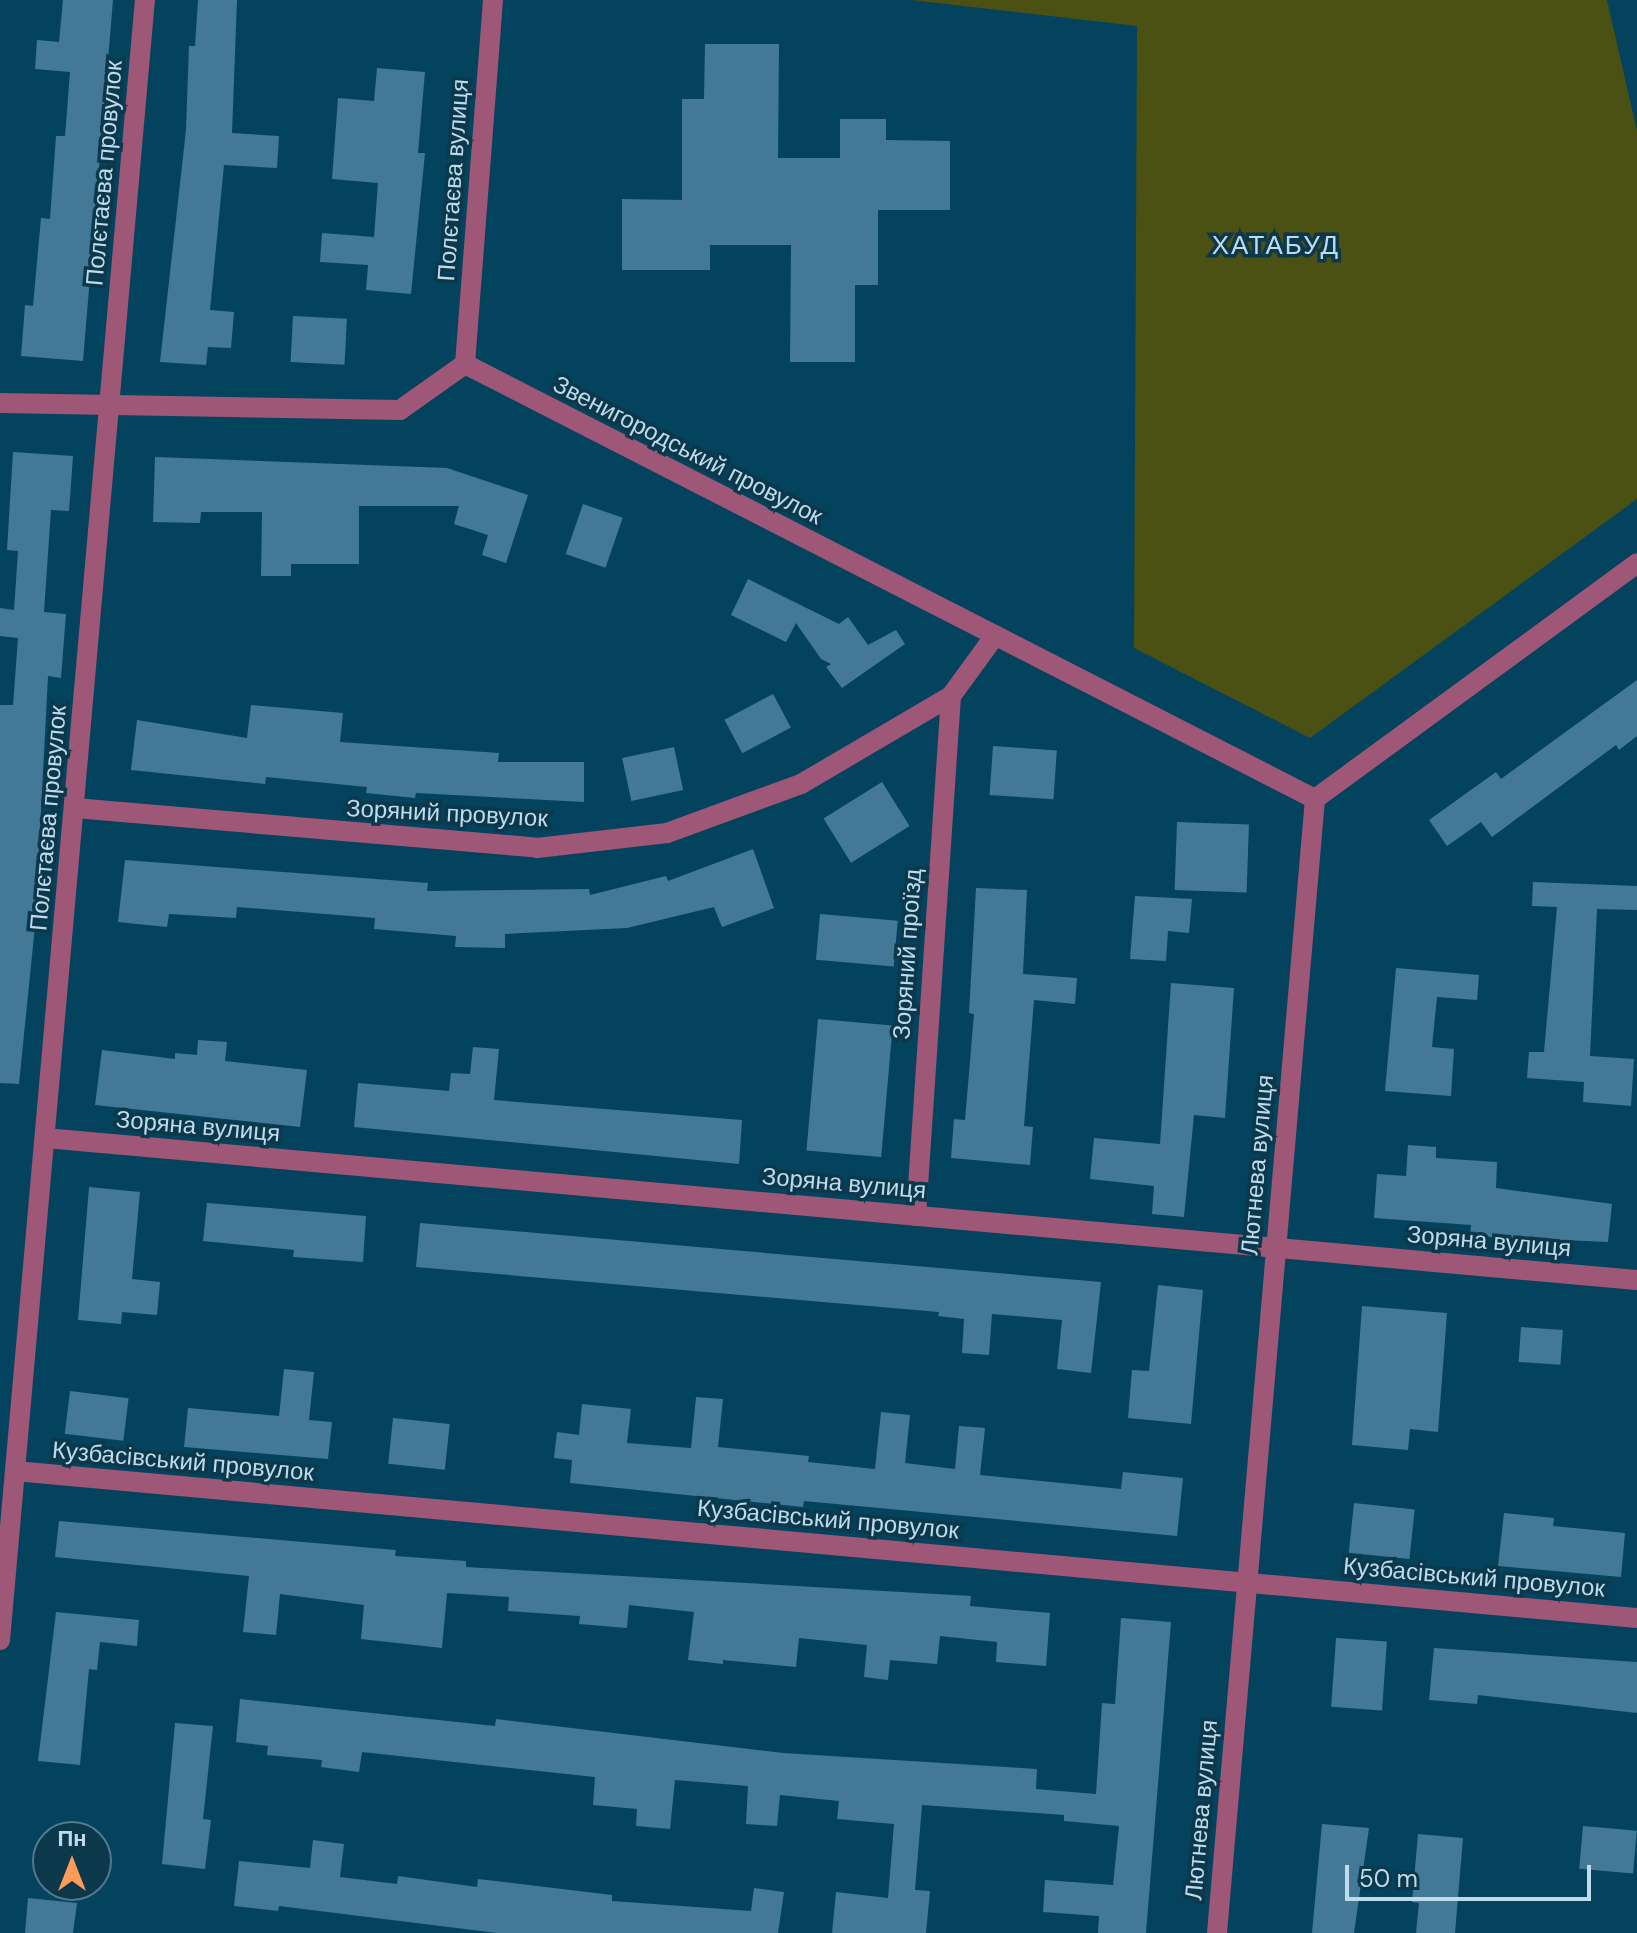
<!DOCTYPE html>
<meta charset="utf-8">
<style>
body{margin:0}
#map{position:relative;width:1637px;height:1933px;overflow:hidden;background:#04435e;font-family:"DM Sans",sans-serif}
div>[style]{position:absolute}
.green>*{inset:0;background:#4b5013}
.building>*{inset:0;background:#437996;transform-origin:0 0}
.minor>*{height:20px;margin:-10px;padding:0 10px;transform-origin:10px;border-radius:10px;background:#9f5777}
span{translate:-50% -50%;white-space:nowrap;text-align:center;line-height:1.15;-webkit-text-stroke:7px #0c384c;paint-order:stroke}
.street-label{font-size:24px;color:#bfdaea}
.neighbourhood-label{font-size:26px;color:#bfdaea;letter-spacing:2px}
.north{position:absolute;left:32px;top:1821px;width:80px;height:80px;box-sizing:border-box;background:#0c384c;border:2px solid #54798b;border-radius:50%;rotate:0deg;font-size:22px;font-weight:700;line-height:32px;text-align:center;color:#bfdaea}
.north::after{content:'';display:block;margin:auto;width:28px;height:36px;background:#fe9b58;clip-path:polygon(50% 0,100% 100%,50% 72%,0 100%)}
.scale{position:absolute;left:1345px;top:1865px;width:246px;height:36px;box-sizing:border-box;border:4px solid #bfdaea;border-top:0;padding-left:10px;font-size:24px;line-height:28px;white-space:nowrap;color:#bfdaea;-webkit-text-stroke:6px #0c384c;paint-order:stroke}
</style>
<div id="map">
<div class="green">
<div style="clip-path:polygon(911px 0,1607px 0,1637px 131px,1637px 499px,1310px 738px,1134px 648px,1137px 26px)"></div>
</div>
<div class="building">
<div style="clip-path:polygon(63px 0,113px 0,83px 361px,21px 356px,25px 305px,33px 306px,41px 218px,50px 219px,56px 136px,65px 136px,70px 72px,35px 69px,37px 40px,59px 42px)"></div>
<div style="clip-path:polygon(198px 0,237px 0,232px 133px,279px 136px,277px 168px,224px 165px,210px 310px,234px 312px,231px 348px,208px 347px,206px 365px,160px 362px,186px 130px,189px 46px,195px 46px)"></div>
<div style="clip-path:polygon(705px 44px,779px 44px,778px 158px,840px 158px,840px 119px,886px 119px,886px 140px,950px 141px,950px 210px,878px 210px,878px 285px,855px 285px,855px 362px,790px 362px,791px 245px,710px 245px,710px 270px,622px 270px,622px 199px,682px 200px,682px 99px,704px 99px)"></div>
<div style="clip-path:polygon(377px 68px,425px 72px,418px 153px,425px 153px,411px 294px,366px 290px,368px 265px,320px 262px,322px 233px,374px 237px,378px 183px,332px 179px,338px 98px,374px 101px)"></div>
<div style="left:293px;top:316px;width:54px;height:46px;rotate:3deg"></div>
<div style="clip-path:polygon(13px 452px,73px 456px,69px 511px,51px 510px,44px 612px,66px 614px,61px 678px,48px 676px,35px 926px,19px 1084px,0 1083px,0 705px,13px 705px,18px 638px,0 636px,0 608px,14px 610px,18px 551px,7px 550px)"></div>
<div style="clip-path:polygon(155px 457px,447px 468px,528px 495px,506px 563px,482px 555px,488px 535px,454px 524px,459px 506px,359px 506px,359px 564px,291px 564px,291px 576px,261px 576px,262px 512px,201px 512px,200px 523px,153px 522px)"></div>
<div style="left:583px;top:504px;width:42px;height:53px;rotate:19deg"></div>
<div style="clip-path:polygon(748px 579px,839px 624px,848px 617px,868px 645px,896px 630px,905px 644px,842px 688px,826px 667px,831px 664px,821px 659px,796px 623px,786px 642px,731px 615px)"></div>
<div style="clip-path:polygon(1637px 680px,1637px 736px,1619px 750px,1616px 745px,1492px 837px,1481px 822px,1447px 846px,1429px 820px,1496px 772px,1501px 779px)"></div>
<div style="left:773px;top:694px;width:38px;height:55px;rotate:62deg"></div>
<div style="clip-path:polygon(251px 705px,343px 713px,340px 742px,499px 753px,498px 762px,584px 762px,584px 802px,416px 793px,415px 798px,366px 793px,367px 787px,266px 777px,265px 784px,131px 770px,137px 720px,247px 738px)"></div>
<div style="left:993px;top:746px;width:64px;height:49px;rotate:4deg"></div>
<div style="left:674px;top:747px;width:44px;height:53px;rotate:78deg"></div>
<div style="left:882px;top:782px;width:52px;height:69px;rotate:58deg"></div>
<div style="left:1177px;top:822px;width:72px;height:68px;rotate:2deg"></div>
<div style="clip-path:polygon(753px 849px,774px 908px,722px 927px,714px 907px,627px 928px,505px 934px,505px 948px,455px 947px,456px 936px,374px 929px,375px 918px,237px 907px,236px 918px,169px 914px,167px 927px,118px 922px,125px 860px,428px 883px,427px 891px,589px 889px,590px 895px,666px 876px,668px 881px)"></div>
<div style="clip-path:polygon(1533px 882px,1637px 886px,1637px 910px,1597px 909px,1590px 1056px,1634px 1059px,1631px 1106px,1583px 1102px,1584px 1082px,1527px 1078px,1529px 1052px,1544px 1052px,1557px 907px,1532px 906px)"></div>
<div style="clip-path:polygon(976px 888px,1027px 890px,1023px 974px,1077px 978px,1075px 1004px,1034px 1000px,1024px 1126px,1033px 1127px,1030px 1165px,951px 1158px,954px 1119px,965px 1120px,974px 1014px,969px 1013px)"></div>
<div style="clip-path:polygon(1135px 896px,1192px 899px,1189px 933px,1168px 931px,1166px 961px,1130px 959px)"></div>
<div style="left:820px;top:914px;width:78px;height:46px;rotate:5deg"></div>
<div style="clip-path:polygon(1396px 968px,1479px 975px,1477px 1000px,1437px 997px,1432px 1047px,1454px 1049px,1451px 1096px,1385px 1091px)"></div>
<div style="clip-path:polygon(1171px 983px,1234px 988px,1225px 1118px,1194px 1115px,1184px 1217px,1152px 1214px,1154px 1186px,1090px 1179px,1094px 1138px,1160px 1144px)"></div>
<div style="left:818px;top:1019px;width:75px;height:132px;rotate:5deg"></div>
<div style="clip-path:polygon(198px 1040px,227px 1042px,225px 1061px,307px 1070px,300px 1127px,95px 1105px,102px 1050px,175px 1059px,175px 1053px,197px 1055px)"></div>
<div style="clip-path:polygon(473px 1047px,499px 1049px,494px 1100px,742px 1120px,739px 1164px,354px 1127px,358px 1083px,449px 1091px,451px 1073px,470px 1074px)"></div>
<div style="clip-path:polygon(1408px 1145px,1436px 1147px,1436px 1158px,1497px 1162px,1496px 1188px,1612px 1204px,1608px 1242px,1470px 1236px,1471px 1225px,1374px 1218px,1377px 1174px,1406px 1176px)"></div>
<div style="clip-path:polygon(89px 1187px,140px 1192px,132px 1279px,160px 1282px,157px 1315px,122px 1312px,121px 1324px,78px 1320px)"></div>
<div style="clip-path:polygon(207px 1203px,366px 1216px,363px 1262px,293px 1257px,294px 1250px,203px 1241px)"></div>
<div style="clip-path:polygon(420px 1223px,1101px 1282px,1091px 1373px,1057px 1369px,1062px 1320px,992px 1314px,989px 1355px,962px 1353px,964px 1319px,938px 1316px,939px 1312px,416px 1267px)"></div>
<div style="clip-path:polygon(1158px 1285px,1203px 1290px,1191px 1424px,1128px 1418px,1132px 1370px,1149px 1371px)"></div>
<div style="clip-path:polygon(1362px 1306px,1447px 1313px,1438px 1432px,1410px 1429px,1408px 1450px,1352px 1445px)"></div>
<div style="left:1521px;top:1327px;width:42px;height:35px;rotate:4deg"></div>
<div style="clip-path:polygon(284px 1369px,314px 1372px,309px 1420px,332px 1422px,328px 1459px,184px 1447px,188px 1408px,279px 1416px)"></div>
<div style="left:70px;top:1391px;width:59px;height:43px;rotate:7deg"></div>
<div style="clip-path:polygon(696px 1397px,723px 1399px,718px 1447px,809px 1456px,808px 1462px,875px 1469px,881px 1412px,910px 1415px,905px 1463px,955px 1469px,959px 1426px,985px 1428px,980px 1475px,1121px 1489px,1123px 1472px,1183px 1478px,1177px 1536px,804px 1501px,803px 1507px,570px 1483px,572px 1460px,554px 1458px,557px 1432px,579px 1435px,582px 1404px,631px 1409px,627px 1443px,691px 1448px)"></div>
<div style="left:393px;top:1418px;width:57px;height:46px;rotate:6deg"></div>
<div style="left:1354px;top:1503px;width:61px;height:50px;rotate:6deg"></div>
<div style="clip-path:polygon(1504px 1513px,1554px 1518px,1553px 1526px,1625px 1533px,1621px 1577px,1498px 1566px)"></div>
<div style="clip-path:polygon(59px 1521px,396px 1550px,395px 1556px,466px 1561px,466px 1567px,971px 1596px,970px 1606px,1050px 1613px,1046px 1666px,996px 1662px,997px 1642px,940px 1636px,937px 1664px,890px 1660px,888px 1680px,864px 1677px,867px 1645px,799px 1638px,796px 1667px,723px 1660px,723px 1664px,688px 1660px,694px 1612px,629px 1605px,627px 1628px,579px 1624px,580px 1616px,508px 1611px,509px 1597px,447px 1593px,442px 1648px,361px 1639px,364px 1605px,280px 1594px,276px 1635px,243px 1632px,249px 1576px,55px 1557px)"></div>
<div style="clip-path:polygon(56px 1612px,139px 1620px,137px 1646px,100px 1642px,97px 1670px,89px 1669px,80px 1765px,38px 1761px)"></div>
<div style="clip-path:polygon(1121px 1618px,1171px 1622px,1146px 1933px,1098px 1933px,1099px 1916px,1043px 1912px,1045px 1880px,1113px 1885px,1119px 1826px,1064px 1821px,1064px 1815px,922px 1805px,915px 1890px,930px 1891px,926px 1933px,832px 1933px,836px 1892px,888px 1898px,894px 1824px,837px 1819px,839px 1801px,780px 1795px,777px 1826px,746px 1824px,748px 1786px,675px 1780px,670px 1829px,636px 1826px,637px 1809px,593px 1805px,595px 1777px,362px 1752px,359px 1772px,321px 1767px,322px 1760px,267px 1755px,268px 1746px,236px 1742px,240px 1699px,495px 1726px,496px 1719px,783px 1753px,1037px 1769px,1036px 1789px,1096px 1794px,1102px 1703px,1115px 1704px)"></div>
<div style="left:1336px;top:1638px;width:51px;height:69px;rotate:4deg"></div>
<div style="clip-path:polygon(1434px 1648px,1637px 1662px,1637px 1713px,1478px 1695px,1477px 1704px,1429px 1700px)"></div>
<div style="clip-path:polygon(175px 1723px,213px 1726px,203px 1819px,211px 1820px,205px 1869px,162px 1864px)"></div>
<div style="clip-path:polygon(1322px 1824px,1369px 1828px,1354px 1933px,1312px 1933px)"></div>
<div style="left:1583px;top:1826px;width:54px;height:43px;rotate:5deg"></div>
<div style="clip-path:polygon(1418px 1834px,1463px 1838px,1455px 1933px,1416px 1933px,1419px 1903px,1412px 1902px)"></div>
<div style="clip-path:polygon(313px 1840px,344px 1844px,340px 1877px,397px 1884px,398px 1876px,477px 1887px,478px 1879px,612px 1895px,612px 1901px,751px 1911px,754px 1888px,784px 1892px,778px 1933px,497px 1933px,279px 1906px,278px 1911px,234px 1906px,239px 1861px,310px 1868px)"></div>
<div style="clip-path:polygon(28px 1898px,77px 1903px,73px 1933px,25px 1933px)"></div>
</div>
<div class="minor">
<div style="left:465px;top:364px;width:955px;rotate:27.1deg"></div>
<div style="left:465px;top:364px;width:365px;rotate:-85.6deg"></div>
<div style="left:0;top:403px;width:400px;rotate:1deg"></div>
<div style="left:400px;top:410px;width:80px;rotate:-35.3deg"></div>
<div style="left:75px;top:808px;width:464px;rotate:4.9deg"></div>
<div style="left:537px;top:848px;width:131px;rotate:-6.6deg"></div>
<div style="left:667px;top:833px;width:143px;rotate:-20.1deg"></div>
<div style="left:801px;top:784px;width:174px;rotate:-30.4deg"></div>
<div style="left:951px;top:696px;width:73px;rotate:-53.9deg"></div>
<div style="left:45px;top:1138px;width:1598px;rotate:5.1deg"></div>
<div style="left:916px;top:1216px;width:521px;rotate:-86.15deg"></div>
<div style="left:15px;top:1471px;width:1629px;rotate:5.18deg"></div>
<div style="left:0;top:1640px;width:1646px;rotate:-84.95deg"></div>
<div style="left:1217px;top:1933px;width:1138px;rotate:-85.06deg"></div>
<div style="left:1315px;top:799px;width:399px;rotate:-36.2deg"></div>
</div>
<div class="street-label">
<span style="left:104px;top:173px;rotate:-85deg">Полєтаєва провулок</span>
<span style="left:453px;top:180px;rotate:-86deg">Полєтаєва вулиця</span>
<span style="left:688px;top:450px;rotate:27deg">Звенигородський провулок</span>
<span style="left:447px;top:813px;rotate:3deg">Зоряний провулок</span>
<span style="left:48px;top:818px;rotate:-85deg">Полєтаєва провулок</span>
<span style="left:907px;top:954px;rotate:-86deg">Зоряний проїзд</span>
<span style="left:198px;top:1126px;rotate:5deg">Зоряна вулиця</span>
<span style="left:1257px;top:1165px;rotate:-85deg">Лютнева вулиця</span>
<span style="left:844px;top:1183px;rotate:5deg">Зоряна вулиця</span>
<span style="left:1489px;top:1241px;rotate:5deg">Зоряна вулиця</span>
<span style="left:183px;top:1461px;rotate:5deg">Кузбасівський провулок</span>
<span style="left:828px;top:1519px;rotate:5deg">Кузбасівський провулок</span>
<span style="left:1474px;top:1577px;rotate:5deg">Кузбасівський провулок</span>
<span style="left:1201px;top:1810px;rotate:-85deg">Лютнева вулиця</span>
</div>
<div class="neighbourhood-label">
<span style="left:1276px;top:246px">ХАТАБУД</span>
</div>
<div class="north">Пн</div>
<div class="scale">50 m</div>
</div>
